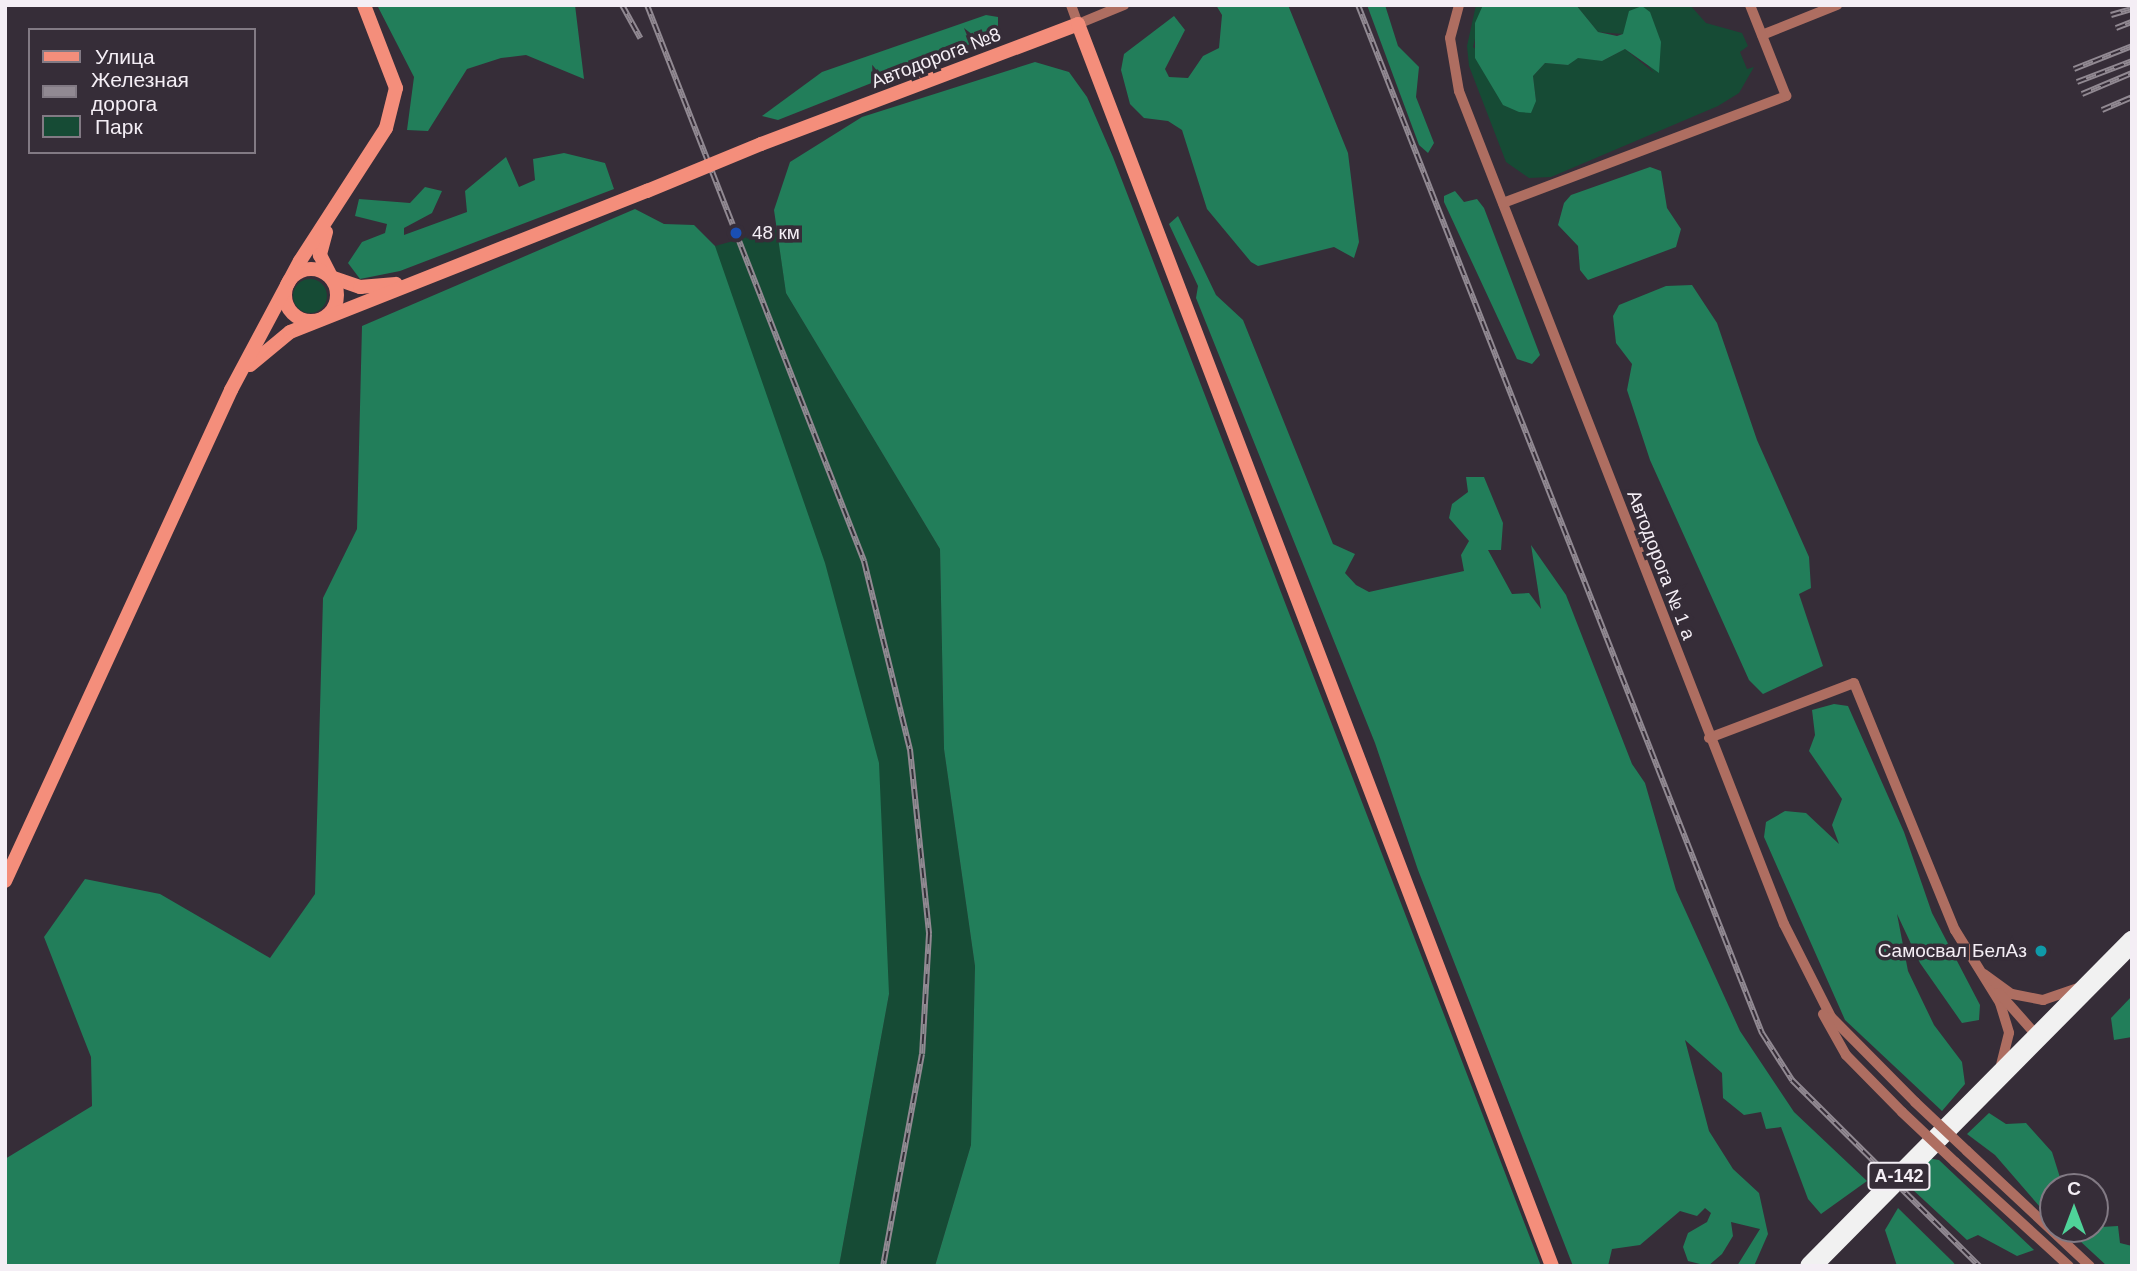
<!DOCTYPE html>
<meta charset="utf-8">
<style>
body{margin:0}
#map{position:relative;width:2137px;height:1271px;overflow:hidden;background:#362d38;font-family:Arial,sans-serif}
div>[style]{position:absolute}
.green>*{inset:0;background:#164b35}
.round{border-radius:50%}
.forest>*{inset:0;background:#227e5a}
.street>*{height:10px;margin:-5px;padding:0 5px;transform-origin:5px;border-radius:5px;background:#ae6e61}
.secondary>*{height:14px;margin:-7px;padding:0 7px;transform-origin:7px;border-radius:7px;background:#f48e7b}
.secondary>.ring{margin:-7px;padding:0;box-sizing:content-box;background:none;border:14px solid #f48e7b;border-radius:50%}
.highway>*{height:21px;margin:-10.5px;padding:0 10.5px;transform-origin:10.5px;border-radius:10.5px;background:#f1f1f1}
.rail>*{height:6px;margin-top:-3px;transform-origin:0;background:repeating-linear-gradient(90deg,#362d38 0 10px,#918992 0 20px);box-sizing:border-box;border-block:2px solid #918992}
.street-bridge>*{height:10px;margin:-5px;padding:0 5px;transform-origin:5px;border-radius:5px;background:#ae6e61}
.secondary-bridge>*{height:14px;margin:-7px;padding:0 7px;transform-origin:7px;border-radius:7px;background:#f48e7b}
.dots>*{width:19px;height:19px;translate:-50% -50%;box-sizing:border-box;border:4px solid #362d38;border-radius:50%}
span{translate:-50% -50%;white-space:nowrap;text-align:center;line-height:1.15;-webkit-text-stroke:7px #362d38;paint-order:stroke}
.shield-label span{padding:2px 5px;background:#362d38;border:2px solid;border-radius:5px;-webkit-text-stroke-width:0}
.shield-label{font-size:18px;color:#f4eef5;font-weight:700}
.street-label{font-size:19px;color:#f4eef5}
.poi-label{font-size:19px;color:#f4eef5}
.left{translate:0 -50%;text-align:left}
.right{translate:-100% -50%;text-align:right}
.frame{position:absolute;inset:0;border:7px solid #f4eef5;pointer-events:none}
.legend{position:absolute;left:28px;top:28px;width:228px;height:126px;box-sizing:border-box;background:#362d38;border:2px solid #827a84;margin:0;padding:9px 12px;list-style:none;font-size:21px;color:#f4eef5}
.legend li{display:flex;align-items:center;gap:14px;height:35px}
.legend b{width:35px;border:2px solid #827a84}
.north{position:absolute;left:2039px;top:1173px;width:70px;height:70px;box-sizing:border-box;background:#362d38;border:2px solid #827a84;border-radius:50%;rotate:0deg;font-size:19px;font-weight:700;line-height:28px;text-align:center;color:#f4eef5}
.north::after{content:'';display:block;margin:auto;width:24px;height:32px;background:#4fd399;clip-path:polygon(50% 0,100% 100%,50% 72%,0 100%)}
</style>
<div id="map">
<div class="green">
<div style="clip-path:polygon(1476px 5px,1483px 5px,1473px 47px,1536px 101px,1533px 76px,1545px 63px,1568px 65px,1578px 57px,1602px 61px,1625px 49px,1654px 73px,1623px 34px,1598px 32px,1576px 5px,1690px 5px,1706px 23px,1742px 33px,1748px 46px,1740px 52px,1747px 69px,1754px 67px,1739px 93px,1718px 106px,1551px 177px,1529px 178px,1506px 162px,1469px 66px,1467px 46px)"></div>
<div style="clip-path:polygon(777px 229px,786px 293px,940px 549px,944px 749px,975px 966px,971px 1145px,935px 1266px,839px 1266px,889px 994px,715px 246px)"></div>
<div class="round" style="left:293px;top:279px;width:34px;height:34px"></div>
</div>
<div class="forest">
<div style="clip-path:polygon(377px 5px,575px 5px,584px 79px,526px 55px,501px 58px,467px 69px,428px 131px,407px 130px,414px 77px)"></div>
<div style="clip-path:polygon(1216px 5px,1288px 5px,1348px 153px,1359px 242px,1354px 258px,1334px 247px,1258px 266px,1251px 262px,1207px 209px,1182px 130px,1168px 121px,1144px 118px,1130px 104px,1121px 70px,1124px 54px,1174px 16px,1185px 30px,1165px 69px,1169px 77px,1188px 78px,1203px 56px,1219px 48px,1222px 15px)"></div>
<div style="clip-path:polygon(1367px 5px,1385px 5px,1398px 46px,1419px 67px,1416px 97px,1434px 143px,1428px 153px,1419px 145px)"></div>
<div style="clip-path:polygon(1483px 5px,1576px 5px,1598px 32px,1617px 36px,1623px 34px,1629px 11px,1642px 6px,1650px 12px,1661px 42px,1659px 73px,1625px 49px,1602px 61px,1578px 58px,1568px 65px,1545px 63px,1533px 76px,1536px 101px,1531px 113px,1519px 112px,1503px 105px,1475px 58px,1475px 23px)"></div>
<div style="clip-path:polygon(986px 15px,998px 17px,998px 33px,778px 120px,762px 116px,822px 72px)"></div>
<div style="clip-path:polygon(1035px 62px,1069px 72px,1087px 97px,1113px 157px,1541px 1266px,935px 1266px,971px 1145px,975px 966px,944px 749px,940px 549px,786px 293px,774px 210px,790px 162px,862px 117px)"></div>
<div style="clip-path:polygon(564px 153px,605px 163px,614px 189px,400px 271px,360px 279px,348px 263px,362px 242px,385px 233px,387px 224px,355px 216px,359px 199px,410px 203px,425px 187px,442px 191px,432px 213px,404px 228px,404px 235px,467px 212px,465px 191px,506px 157px,519px 187px,535px 180px,533px 159px)"></div>
<div style="clip-path:polygon(1650px 167px,1661px 171px,1667px 208px,1681px 229px,1676px 247px,1588px 280px,1580px 270px,1578px 246px,1558px 225px,1564px 203px,1571px 195px)"></div>
<div style="clip-path:polygon(1455px 191px,1464px 202px,1477px 199px,1484px 208px,1540px 355px,1532px 364px,1517px 359px,1444px 202px,1444px 196px)"></div>
<div style="clip-path:polygon(635px 209px,664px 224px,694px 225px,715px 246px,825px 563px,879px 763px,889px 994px,839px 1266px,5px 1266px,5px 1159px,92px 1106px,91px 1057px,44px 937px,85px 879px,160px 894px,270px 958px,315px 894px,323px 598px,357px 529px,362px 326px)"></div>
<div style="clip-path:polygon(1178px 216px,1216px 295px,1243px 320px,1333px 544px,1355px 554px,1345px 573px,1356px 585px,1369px 592px,1464px 571px,1461px 555px,1469px 541px,1449px 518px,1452px 504px,1468px 492px,1466px 477px,1484px 477px,1503px 523px,1501px 550px,1488px 550px,1512px 594px,1529px 593px,1541px 609px,1531px 545px,1566px 595px,1632px 764px,1645px 783px,1676px 890px,1740px 1031px,1794px 1112px,1867px 1181px,1821px 1214px,1808px 1199px,1781px 1127px,1766px 1129px,1761px 1112px,1744px 1115px,1723px 1098px,1722px 1073px,1685px 1040px,1709px 1131px,1733px 1169px,1759px 1193px,1768px 1234px,1754px 1266px,1737px 1266px,1760px 1229px,1731px 1222px,1733px 1236px,1722px 1254px,1708px 1266px,1688px 1261px,1683px 1247px,1688px 1233px,1707px 1222px,1711px 1213px,1705px 1208px,1697px 1216px,1680px 1211px,1640px 1245px,1612px 1249px,1608px 1266px,1573px 1266px,1418px 870px,1375px 743px,1196px 298px,1198px 286px,1169px 224px)"></div>
<div style="clip-path:polygon(1692px 285px,1717px 323px,1757px 440px,1809px 557px,1811px 588px,1799px 594px,1823px 666px,1763px 694px,1749px 680px,1650px 460px,1627px 390px,1632px 364px,1616px 343px,1613px 316px,1619px 305px,1666px 286px)"></div>
<div style="clip-path:polygon(1834px 704px,1848px 706px,1904px 832px,1932px 913px,1980px 1005px,1979px 1020px,1962px 1023px,1920px 963px,1897px 914px,1908px 971px,1934px 1025px,1962px 1062px,1965px 1084px,1942px 1111px,1845px 1020px,1764px 837px,1766px 822px,1785px 811px,1806px 813px,1839px 844px,1832px 825px,1842px 799px,1809px 751px,1815px 735px,1812px 710px)"></div>
<div style="clip-path:polygon(2132px 996px,2132px 1037px,2114px 1040px,2111px 1018px)"></div>
<div style="clip-path:polygon(1989px 1113px,2006px 1124px,2026px 1123px,2052px 1152px,2063px 1187px,2053px 1187px,2053px 1211px,2050px 1204px,2040px 1207px,1995px 1155px,1967px 1134px)"></div>
<div style="clip-path:polygon(1927px 1158px,1939px 1160px,2034px 1250px,2017px 1256px,1978px 1235px,1967px 1240px,1912px 1189px,1911px 1173px)"></div>
<div style="clip-path:polygon(1898px 1208px,1953px 1262px,1956px 1266px,1897px 1266px,1885px 1230px)"></div>
<div style="clip-path:polygon(2118px 1226px,2120px 1243px,2132px 1246px,2132px 1266px,2107px 1266px,2067px 1229px)"></div>
</div>
<div class="street">
<div style="left:1071px;top:5px;width:20px;rotate:70deg"></div>
<div style="left:1078px;top:24px;width:50px;rotate:-22.4deg"></div>
<div style="left:1459px;top:5px;width:34px;rotate:105deg"></div>
<div style="left:1450px;top:38px;width:54px;rotate:80.4deg"></div>
<div style="left:1459px;top:91px;width:894px;rotate:68.69deg"></div>
<div style="left:1784px;top:924px;width:104px;rotate:63.2deg"></div>
<div style="left:1831px;top:1017px;width:120px;rotate:45.3deg"></div>
<div style="left:1762px;top:35px;width:81px;rotate:-21.8deg"></div>
<div style="left:1503px;top:203px;width:303px;rotate:-20.7deg"></div>
<div style="left:1786px;top:96px;width:98px;rotate:-111.6deg"></div>
<div style="left:1709px;top:738px;width:155px;rotate:-20.8deg"></div>
<div style="left:1854px;top:683px;width:267px;rotate:67.8deg"></div>
<div style="left:1955px;top:930px;width:86px;rotate:58.3deg"></div>
<div style="left:2000px;top:1003px;width:31px;rotate:73deg"></div>
<div style="left:2009px;top:1033px;width:32px;rotate:104deg"></div>
<div style="left:1984px;top:974px;width:34px;rotate:36deg"></div>
<div style="left:2012px;top:994px;width:32px;rotate:11deg"></div>
<div style="left:2043px;top:1000px;width:37px;rotate:-19deg"></div>
<div style="left:1999px;top:993px;width:60px;rotate:48.4deg"></div>
<div style="left:1823px;top:1014px;width:47px;rotate:60.7deg"></div>
<div style="left:1846px;top:1055px;width:80px;rotate:45.5deg"></div>
<div style="left:1967px;top:1151px;width:168px;rotate:43.1deg"></div>
<div style="left:1955px;top:1162px;width:154px;rotate:42.4deg"></div>
</div>
<div class="secondary">
<div style="left:761px;top:144px;width:339px;rotate:-20.7deg"></div>
<div style="left:1078px;top:24px;width:1329px;rotate:69.11deg"></div>
<div style="left:326px;top:232px;width:24px;rotate:105deg"></div>
<div style="left:320px;top:255px;width:25px;rotate:63deg"></div>
<div style="left:331px;top:277px;width:31px;rotate:19deg"></div>
<div style="left:360px;top:287px;width:36px;rotate:-5deg"></div>
<div class="ring" style="left:285px;top:269px;width:38px;height:38px"></div>
<div style="left:250px;top:365px;width:52px;rotate:-39.5deg"></div>
<div style="left:290px;top:332px;width:384px;rotate:-21.6deg"></div>
<div style="left:5px;top:881px;width:541px;rotate:-65.28deg"></div>
<div style="left:231px;top:390px;width:146px;rotate:-61.9deg"></div>
<div style="left:300px;top:261px;width:158px;rotate:-57.1deg"></div>
<div style="left:386px;top:128px;width:41px;rotate:-76deg"></div>
<div style="left:396px;top:88px;width:89px;rotate:-111.1deg"></div>
</div>
<div class="highway">
<div style="left:1810px;top:1266px;width:458px;rotate:-45.3deg"></div>
</div>
<div class="rail">
<div style="left:622px;top:5px;width:38px;rotate:61deg"></div>
<div style="left:647px;top:5px;width:597px;rotate:68.68deg"></div>
<div style="left:864px;top:561px;width:194px;rotate:76.3deg"></div>
<div style="left:910px;top:749px;width:186px;rotate:84.1deg"></div>
<div style="left:929px;top:934px;width:120px;rotate:93.3deg"></div>
<div style="left:922px;top:1054px;width:216px;rotate:100.4deg"></div>
<div style="left:1358px;top:5px;width:1105px;rotate:68.55deg"></div>
<div style="left:1762px;top:1033px;width:56px;rotate:57.4deg"></div>
<div style="left:1792px;top:1080px;width:264px;rotate:44.8deg"></div>
<div style="left:2111px;top:15px;width:22px;rotate:-16deg"></div>
<div style="left:2116px;top:28px;width:17px;rotate:-21deg"></div>
<div style="left:2074px;top:69px;width:62px;rotate:-21.6deg"></div>
<div style="left:2077px;top:82px;width:59px;rotate:-20.9deg"></div>
<div style="left:2082px;top:94px;width:54px;rotate:-22.8deg"></div>
<div style="left:2102px;top:110px;width:33px;rotate:-23deg"></div>
</div>
<div class="street-bridge">
<div style="left:1915px;top:1102px;width:71px;rotate:43.3deg"></div>
<div style="left:1902px;top:1112px;width:73px;rotate:43.3deg"></div>
</div>
<div class="secondary-bridge">
<div style="left:647px;top:191px;width:123px;rotate:-22.4deg"></div>
</div>
<div class="dots">
<div style="left:736px;top:233px;background:#1a4fb4"></div>
<div style="left:2041px;top:951px;background:#0f9aa8"></div>
</div>
<div class="shield-label">
<span style="left:1899px;top:1176px">А-142</span>
</div>
<div class="street-label">
<span style="left:936px;top:58px;rotate:-21deg">Автодорога №8</span>
<span style="left:1661px;top:565px;rotate:69deg">Автодорога № 1 а</span>
</div>
<div class="poi-label">
<span class="left" style="left:752px;top:233px">48 км</span>
<span class="right" style="left:2027px;top:951px">Самосвал БелАз</span>
</div>
<div class="frame"></div>
<ul class="legend">
<li><b style="height:9px;background:#f48e7b"></b>Улица</li>
<li><b style="height:9px;background:#918992"></b>Железная дорога</li>
<li><b style="height:19px;background:#164b35"></b>Парк</li>
</ul>
<div class="north">С</div>
</div>
